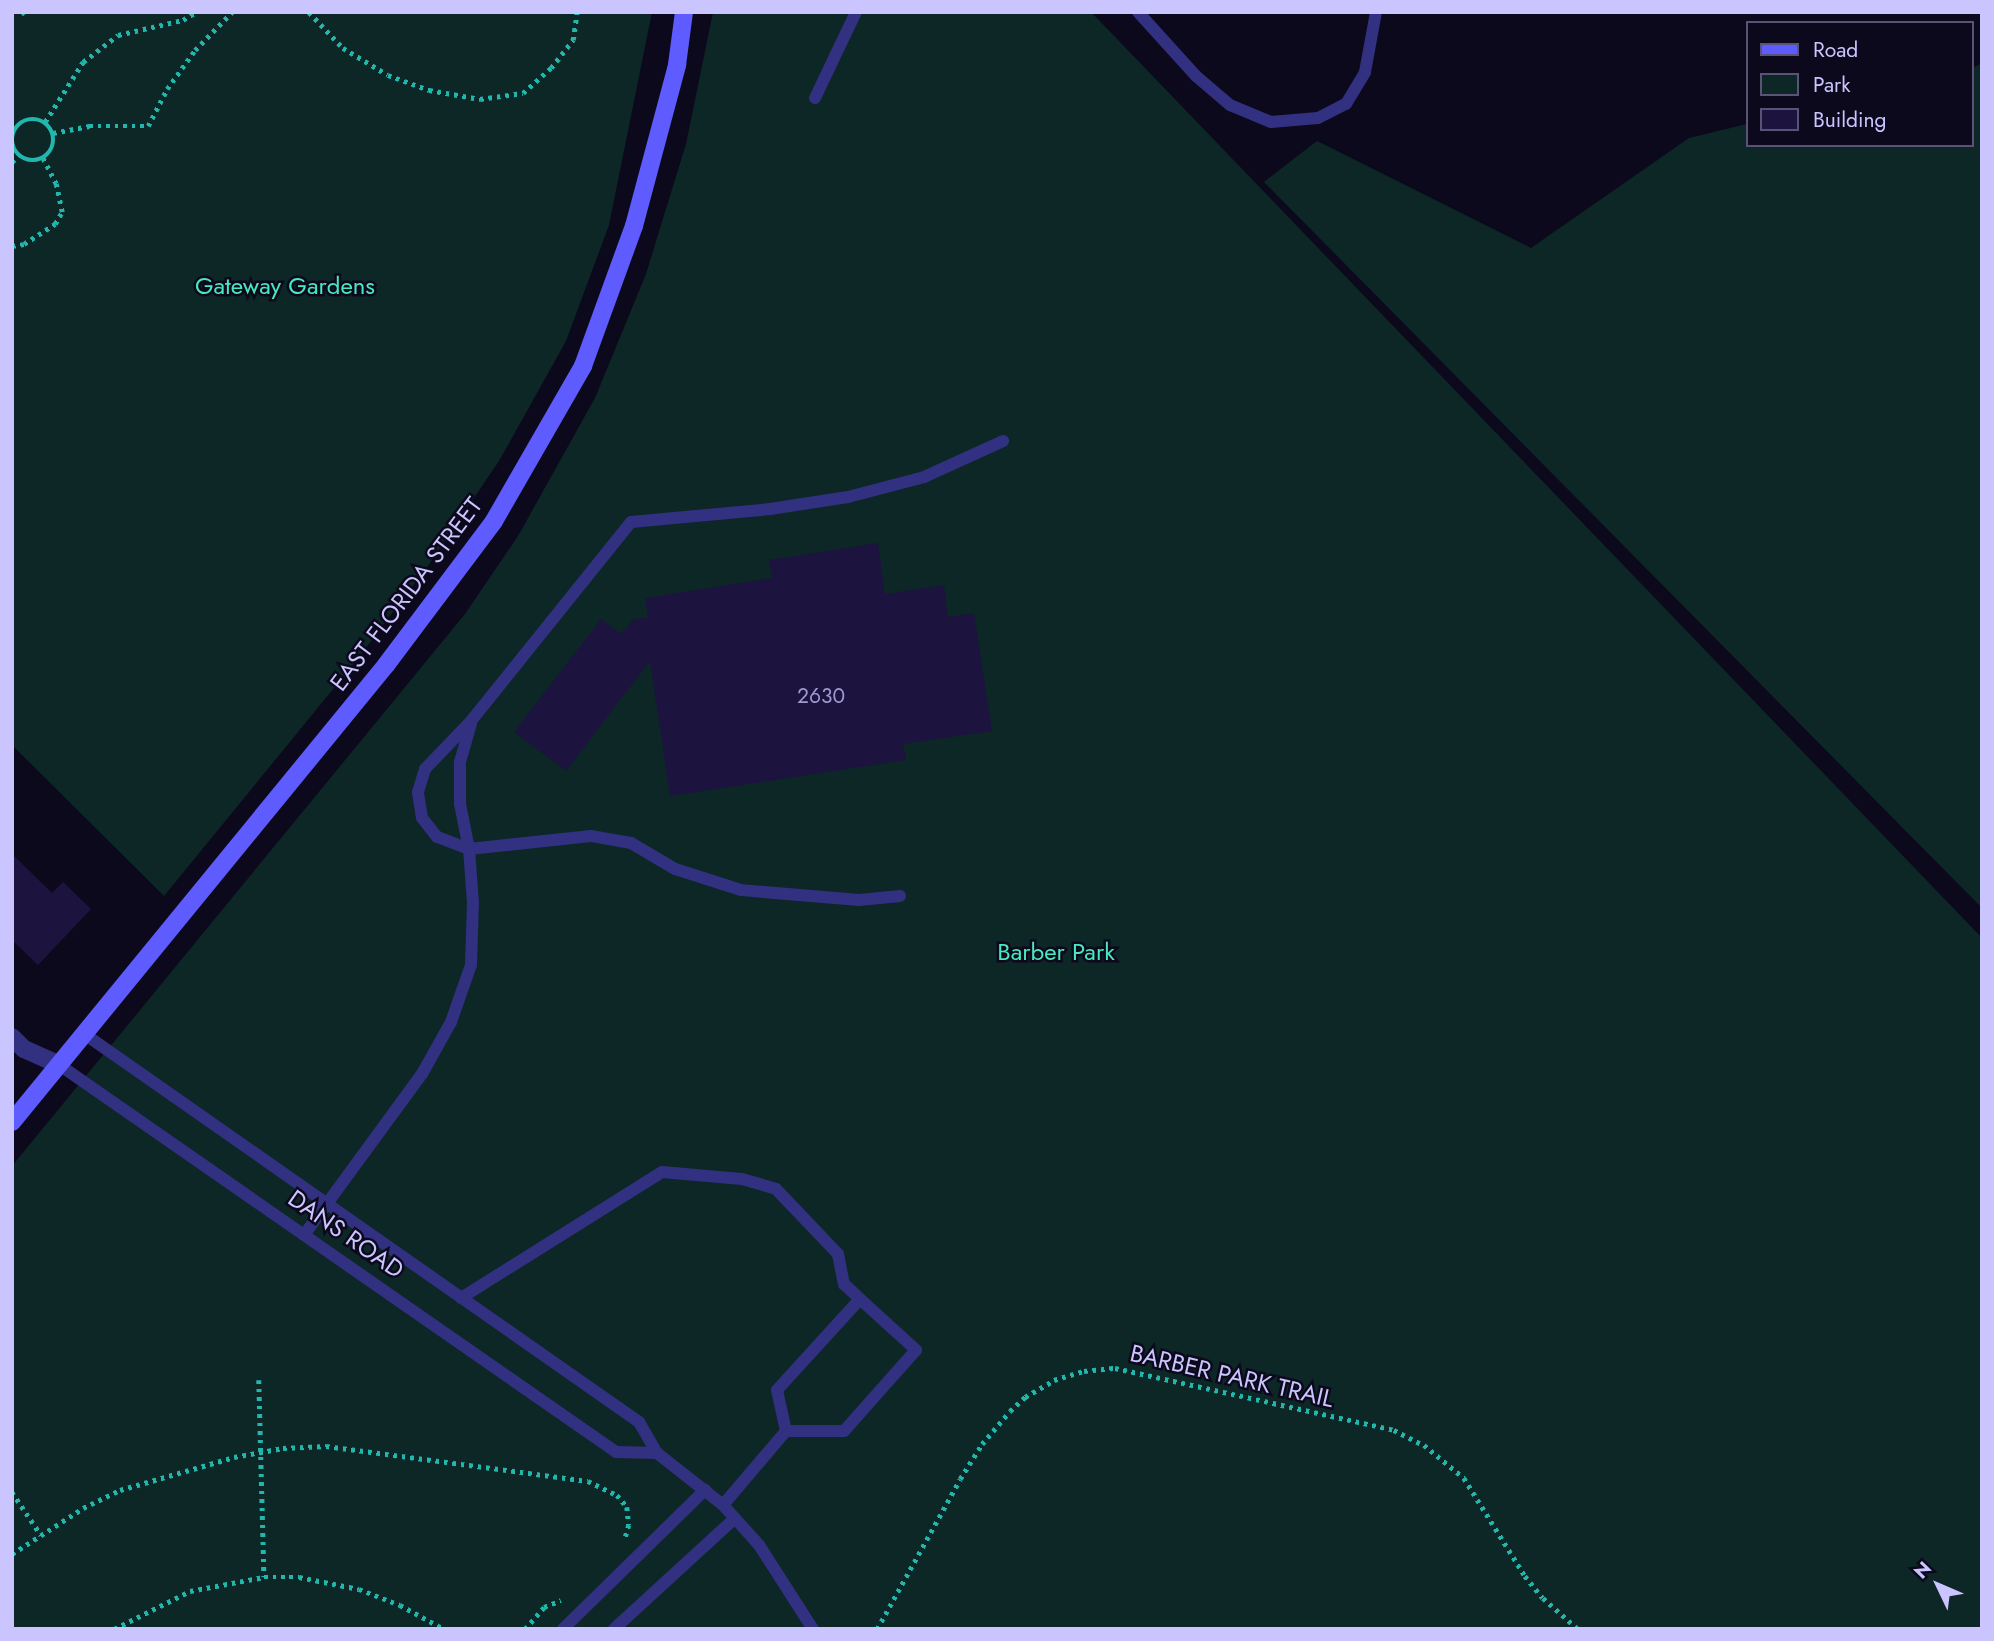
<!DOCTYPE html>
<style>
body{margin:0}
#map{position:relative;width:1994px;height:1641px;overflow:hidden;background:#0d091d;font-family:Jost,sans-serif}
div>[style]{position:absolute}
.green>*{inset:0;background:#0c2726}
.building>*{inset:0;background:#1c143f}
.path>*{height:4.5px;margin-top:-2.25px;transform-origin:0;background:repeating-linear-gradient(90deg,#22b6ac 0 3.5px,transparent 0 8.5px)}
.path>.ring{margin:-2.25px;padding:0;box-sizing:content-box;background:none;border:4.5px solid #22b6ac;border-radius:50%}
.service>*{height:12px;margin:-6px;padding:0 6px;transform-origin:6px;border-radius:6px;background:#323080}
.minor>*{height:18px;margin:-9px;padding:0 9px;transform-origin:9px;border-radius:9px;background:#323080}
.secondary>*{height:18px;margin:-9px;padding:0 9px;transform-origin:9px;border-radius:9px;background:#5f5cff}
span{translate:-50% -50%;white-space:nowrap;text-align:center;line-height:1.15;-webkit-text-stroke:5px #0d091d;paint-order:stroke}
.number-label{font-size:21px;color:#9f99cf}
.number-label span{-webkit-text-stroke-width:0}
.park-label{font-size:24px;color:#47e9bf}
.street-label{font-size:24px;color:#cbc5ff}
.frame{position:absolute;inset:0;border:14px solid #cbc5ff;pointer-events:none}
.legend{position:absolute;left:1746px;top:21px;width:228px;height:126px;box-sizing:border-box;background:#0d091d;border:2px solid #595477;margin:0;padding:9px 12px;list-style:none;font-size:21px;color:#cbc5ff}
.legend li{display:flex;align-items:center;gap:14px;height:35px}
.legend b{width:35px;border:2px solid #595477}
.north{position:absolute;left:1903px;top:1550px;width:70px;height:70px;-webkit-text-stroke:5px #0d091d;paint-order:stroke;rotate:314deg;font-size:19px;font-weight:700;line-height:28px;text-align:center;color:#cbc5ff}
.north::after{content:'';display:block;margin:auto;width:24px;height:32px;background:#cbc5ff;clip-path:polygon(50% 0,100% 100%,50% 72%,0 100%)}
</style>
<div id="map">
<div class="green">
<div style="clip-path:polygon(12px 12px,652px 12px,609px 225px,566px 341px,499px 461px,427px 567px,356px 661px,164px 896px,12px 745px)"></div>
<div style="clip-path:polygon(713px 12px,1091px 12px,1982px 938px,1982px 1629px,12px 1629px,12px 1166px,465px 614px,518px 536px,595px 398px,646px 274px,686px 144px)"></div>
<div style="clip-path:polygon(1982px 63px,1982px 908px,1264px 182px,1317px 141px,1531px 248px,1689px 138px,1747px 124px,1747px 145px,1971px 145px,1971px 69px)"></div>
</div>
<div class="building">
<div style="clip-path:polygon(878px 543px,885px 594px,944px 585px,948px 617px,974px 613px,992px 731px,903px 744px,906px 760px,670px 796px,650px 661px,566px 771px,514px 732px,601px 619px,621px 634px,633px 620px,648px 617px,645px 598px,772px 578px,769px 560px)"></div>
<div style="clip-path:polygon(12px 854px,52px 893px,63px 882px,91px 909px,38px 965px,12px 940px)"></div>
</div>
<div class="path">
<div style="left:23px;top:12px;width:3px;rotate:45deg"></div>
<div style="left:309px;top:12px;width:50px;rotate:46.6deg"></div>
<div style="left:343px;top:48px;width:52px;rotate:31deg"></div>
<div style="left:388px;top:75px;width:44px;rotate:20.1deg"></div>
<div style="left:429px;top:90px;width:52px;rotate:10deg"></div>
<div style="left:480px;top:99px;width:43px;rotate:-7.9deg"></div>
<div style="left:523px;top:93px;width:38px;rotate:-42deg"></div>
<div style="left:551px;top:68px;width:36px;rotate:-52deg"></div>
<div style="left:573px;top:40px;width:28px;rotate:-82deg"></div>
<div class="ring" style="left:12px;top:119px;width:37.5px;height:37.5px"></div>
<div style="left:45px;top:122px;width:71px;rotate:-57.7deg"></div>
<div style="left:83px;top:62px;width:44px;rotate:-37.6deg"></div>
<div style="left:118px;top:35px;width:67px;rotate:-13deg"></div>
<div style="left:183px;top:20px;width:15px;rotate:-32deg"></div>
<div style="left:53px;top:133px;width:37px;rotate:-11deg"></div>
<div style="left:89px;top:126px;width:59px"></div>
<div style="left:148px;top:126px;width:42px;rotate:-62.8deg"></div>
<div style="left:167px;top:89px;width:48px;rotate:-54.3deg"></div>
<div style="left:195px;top:50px;width:53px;rotate:-45.8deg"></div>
<div style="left:12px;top:162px;width:10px;rotate:-45deg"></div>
<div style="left:12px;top:246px;width:12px;rotate:-9deg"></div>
<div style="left:24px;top:244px;width:37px;rotate:-33deg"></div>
<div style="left:55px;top:224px;width:14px;rotate:-60deg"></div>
<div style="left:62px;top:212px;width:29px;rotate:-102deg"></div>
<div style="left:56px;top:184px;width:29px;rotate:-117deg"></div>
<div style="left:259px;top:1380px;width:197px;rotate:88.5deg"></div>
<div style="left:12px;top:1492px;width:52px;rotate:56deg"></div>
<div style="left:12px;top:1554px;width:85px;rotate:-32.9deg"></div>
<div style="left:83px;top:1508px;width:41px;rotate:-25.9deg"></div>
<div style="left:120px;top:1490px;width:119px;rotate:-16.1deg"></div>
<div style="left:234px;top:1457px;width:50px;rotate:-10.4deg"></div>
<div style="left:283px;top:1448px;width:43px;rotate:-2.7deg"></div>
<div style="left:326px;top:1446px;width:264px;rotate:7.6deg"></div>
<div style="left:588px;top:1481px;width:32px;rotate:26deg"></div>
<div style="left:617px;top:1495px;width:16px;rotate:50deg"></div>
<div style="left:627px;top:1507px;width:18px;rotate:84deg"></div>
<div style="left:629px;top:1525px;width:15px;rotate:106deg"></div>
<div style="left:114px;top:1629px;width:85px;rotate:-26.6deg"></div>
<div style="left:190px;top:1591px;width:75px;rotate:-10.7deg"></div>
<div style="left:264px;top:1577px;width:35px"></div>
<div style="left:299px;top:1577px;width:61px;rotate:11.3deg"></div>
<div style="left:359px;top:1589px;width:44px;rotate:21.3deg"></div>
<div style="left:400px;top:1605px;width:50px;rotate:28.6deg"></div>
<div style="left:525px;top:1629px;width:29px;rotate:-49deg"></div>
<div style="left:544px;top:1607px;width:18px;rotate:-22deg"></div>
<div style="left:877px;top:1629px;width:171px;rotate:-61deg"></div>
<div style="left:960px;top:1479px;width:41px;rotate:-57.8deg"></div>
<div style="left:982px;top:1444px;width:43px;rotate:-49.7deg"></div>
<div style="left:1010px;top:1411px;width:21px;rotate:-43deg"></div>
<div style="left:1025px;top:1397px;width:34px;rotate:-30deg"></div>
<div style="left:1054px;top:1380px;width:31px;rotate:-17deg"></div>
<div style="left:1084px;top:1371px;width:31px;rotate:-6deg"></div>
<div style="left:1115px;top:1368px;width:286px;rotate:12.5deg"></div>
<div style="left:1394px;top:1430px;width:34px;rotate:27deg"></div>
<div style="left:1424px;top:1445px;width:52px;rotate:39.5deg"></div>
<div style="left:1464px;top:1478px;width:115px;rotate:58.1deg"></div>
<div style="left:1525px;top:1576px;width:28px;rotate:51deg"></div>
<div style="left:1543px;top:1598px;width:47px;rotate:41.5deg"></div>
</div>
<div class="service">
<div style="left:1138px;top:12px;width:86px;rotate:47.8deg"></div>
<div style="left:1196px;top:76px;width:45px;rotate:40.5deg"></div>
<div style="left:1230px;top:105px;width:44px;rotate:22.5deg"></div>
<div style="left:1271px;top:122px;width:47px;rotate:-4.9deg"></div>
<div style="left:1318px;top:118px;width:31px;rotate:-27deg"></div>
<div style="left:1346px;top:104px;width:37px;rotate:-59deg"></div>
<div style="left:1365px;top:72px;width:61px;rotate:-79.6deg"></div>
<div style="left:815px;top:98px;width:95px;rotate:-64.5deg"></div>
<div style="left:900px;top:896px;width:41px;rotate:174.4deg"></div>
<div style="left:859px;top:900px;width:118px;rotate:-175.2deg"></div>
<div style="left:741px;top:890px;width:69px;rotate:-162.3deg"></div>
<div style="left:675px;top:869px;width:51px;rotate:-149.4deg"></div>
<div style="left:631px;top:843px;width:41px;rotate:-170.1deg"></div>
<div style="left:591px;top:836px;width:123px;rotate:173.9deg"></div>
<div style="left:469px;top:849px;width:34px;rotate:-159deg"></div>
<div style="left:437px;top:837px;width:24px;rotate:-128deg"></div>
<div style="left:422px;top:818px;width:26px;rotate:-99deg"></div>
<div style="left:418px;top:792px;width:24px;rotate:-73deg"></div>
<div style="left:425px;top:769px;width:66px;rotate:-46.2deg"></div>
<div style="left:471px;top:721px;width:255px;rotate:-51.2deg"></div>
<div style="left:631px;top:522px;width:140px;rotate:-5.3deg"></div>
<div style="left:770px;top:509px;width:79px;rotate:-8.7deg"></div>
<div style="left:848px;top:497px;width:79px;rotate:-14.7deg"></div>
<div style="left:924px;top:477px;width:87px;rotate:-24.5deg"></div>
<div style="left:83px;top:1033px;width:679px;rotate:34.98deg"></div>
<div style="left:639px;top:1422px;width:36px;rotate:60deg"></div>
<div style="left:657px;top:1453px;width:84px;rotate:38.2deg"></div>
<div style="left:723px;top:1505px;width:54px;rotate:48deg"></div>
<div style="left:759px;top:1545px;width:100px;rotate:57.3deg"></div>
<div style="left:58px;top:1064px;width:680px;rotate:34.81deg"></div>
<div style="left:616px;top:1452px;width:41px;rotate:1.4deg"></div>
<div style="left:304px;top:1235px;width:200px;rotate:-53.8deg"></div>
<div style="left:422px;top:1074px;width:60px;rotate:-60.9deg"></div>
<div style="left:451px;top:1022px;width:60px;rotate:-70.7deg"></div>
<div style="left:471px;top:965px;width:62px;rotate:-88.2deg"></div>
<div style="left:473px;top:903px;width:54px;rotate:-94.2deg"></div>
<div style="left:469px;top:849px;width:46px;rotate:-101.3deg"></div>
<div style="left:460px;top:804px;width:42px;rotate:-90deg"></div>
<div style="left:460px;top:762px;width:40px;rotate:-74deg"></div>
<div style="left:461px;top:1298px;width:237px;rotate:-32.1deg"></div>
<div style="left:662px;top:1172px;width:80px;rotate:5deg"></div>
<div style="left:742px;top:1179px;width:35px;rotate:16deg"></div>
<div style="left:776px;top:1189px;width:90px;rotate:46.4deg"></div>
<div style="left:838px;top:1254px;width:31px;rotate:79deg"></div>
<div style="left:844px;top:1284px;width:22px;rotate:43deg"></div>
<div style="left:723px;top:1505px;width:97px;rotate:-49.6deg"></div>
<div style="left:786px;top:1431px;width:42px;rotate:-102.4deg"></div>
<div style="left:777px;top:1390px;width:123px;rotate:-47.6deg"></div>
<div style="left:860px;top:1299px;width:76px;rotate:42.3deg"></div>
<div style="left:916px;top:1350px;width:108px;rotate:131.6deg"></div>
<div style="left:844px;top:1431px;width:58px;rotate:180deg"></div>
<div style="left:563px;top:1629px;width:199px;rotate:-44.4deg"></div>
<div style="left:614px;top:1629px;width:164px;rotate:-42.5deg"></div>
</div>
<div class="minor">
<div style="left:12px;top:1037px;width:17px;rotate:45deg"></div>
<div style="left:24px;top:1049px;width:37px;rotate:24deg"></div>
</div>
<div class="secondary">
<div style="left:12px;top:1122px;width:591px;rotate:-50.7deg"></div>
<div style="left:386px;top:665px;width:180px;rotate:-53.1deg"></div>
<div style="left:494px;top:521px;width:179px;rotate:-60.1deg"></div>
<div style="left:583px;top:366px;width:149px;rotate:-70deg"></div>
<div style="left:634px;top:226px;width:167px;rotate:-75deg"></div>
<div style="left:677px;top:65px;width:53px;rotate:-82.5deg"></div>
</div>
<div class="number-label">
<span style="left:821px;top:696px">2630</span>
</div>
<div class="park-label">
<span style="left:285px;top:286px">Gateway Gardens</span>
<span style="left:1056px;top:952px">Barber Park</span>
</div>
<div class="street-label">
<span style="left:406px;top:594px;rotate:-53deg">EAST FLORIDA STREET</span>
<span style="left:346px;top:1234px;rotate:35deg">DANS ROAD</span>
<span style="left:1232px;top:1376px;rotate:13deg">BARBER PARK TRAIL</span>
</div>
<div class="frame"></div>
<ul class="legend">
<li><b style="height:9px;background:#5f5cff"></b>Road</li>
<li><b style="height:19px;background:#0c2726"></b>Park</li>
<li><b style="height:19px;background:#1c143f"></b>Building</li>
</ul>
<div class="north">N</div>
</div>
